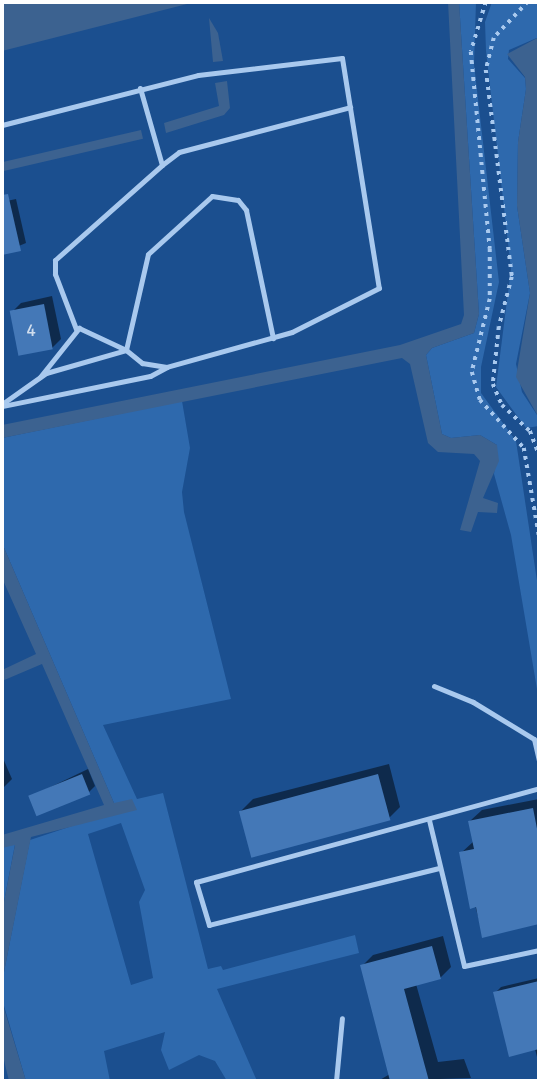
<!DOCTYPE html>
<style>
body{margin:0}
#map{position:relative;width:541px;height:1083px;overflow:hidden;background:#1b4f8f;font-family:Signika,sans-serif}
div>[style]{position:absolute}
.green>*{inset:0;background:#2e69ad}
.water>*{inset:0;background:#3c6290;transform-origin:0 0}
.shadow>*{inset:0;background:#0007}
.building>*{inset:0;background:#4478b7;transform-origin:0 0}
.path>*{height:3.5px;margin-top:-1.75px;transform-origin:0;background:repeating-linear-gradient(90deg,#a9c9ee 0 3.5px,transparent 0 8.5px)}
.lane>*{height:5px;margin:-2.5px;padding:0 2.5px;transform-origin:2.5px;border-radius:2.5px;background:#a9c9ee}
span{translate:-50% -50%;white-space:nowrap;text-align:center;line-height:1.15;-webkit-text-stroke:5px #1b4f8f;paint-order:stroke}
.number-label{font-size:18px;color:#d0dded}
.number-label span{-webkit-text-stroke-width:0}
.frame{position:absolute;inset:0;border:4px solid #fff;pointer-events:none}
</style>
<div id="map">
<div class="green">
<div style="clip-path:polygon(459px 2px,476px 2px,474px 64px,499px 282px,481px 367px,481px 393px,516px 441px,539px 594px,539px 701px,511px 535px,494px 474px,497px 445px,480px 435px,451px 438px,442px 434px,426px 355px,432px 348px,474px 333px,479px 314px)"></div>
<div style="clip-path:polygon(492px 2px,539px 2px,539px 37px,509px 50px,508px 59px,525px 78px,526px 89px,518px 142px,517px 206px,530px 293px,516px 364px,522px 392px,539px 418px,539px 426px,526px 428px,496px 387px,511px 269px,486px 51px,485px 22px)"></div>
<div style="clip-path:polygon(evenodd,182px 401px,190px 448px,182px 492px,184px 512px,231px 699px,103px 725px,137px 799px,163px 793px,208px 969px,221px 966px,223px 970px,355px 935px,359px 953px,217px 989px,257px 1081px,227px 1081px,215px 1061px,199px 1055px,169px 1070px,161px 1050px,165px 1032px,104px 1051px,110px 1081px,26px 1081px,2px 999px,2px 982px,30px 840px,72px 826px,114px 803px,2px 543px,2px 438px,182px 401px,121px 823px,145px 890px,139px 902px,153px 978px,131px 985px,88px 834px,121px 823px)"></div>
<div style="clip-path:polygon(14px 843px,15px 844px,2px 912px,2px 848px)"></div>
</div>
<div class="water">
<div style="clip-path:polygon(2px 2px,195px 2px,2px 51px)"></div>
<div style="clip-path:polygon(448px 2px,459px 2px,479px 314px,474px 333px,432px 348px,426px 355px,442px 434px,451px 438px,480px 435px,497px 445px,499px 461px,483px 498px,498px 503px,497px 513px,478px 512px,471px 532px,460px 530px,480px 461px,474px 454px,438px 452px,428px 443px,410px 364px,402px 358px,2px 438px,2px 425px,400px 345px,461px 324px,464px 315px)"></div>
<div style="clip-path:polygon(209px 18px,218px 33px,223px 61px,213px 62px)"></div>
<div style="clip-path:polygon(539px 37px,539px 418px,516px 377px,530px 293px,517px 206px,518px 142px,526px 89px,525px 77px,507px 54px)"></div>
<div style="clip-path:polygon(227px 81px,230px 108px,224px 115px,166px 133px,164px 123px,219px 106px,215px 83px)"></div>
<div style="left:141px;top:130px;width:9px;height:144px;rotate:77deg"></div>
<div style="clip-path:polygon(2px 543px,114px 803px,132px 799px,137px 810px,31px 837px,2px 982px,2px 912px,15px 845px,2px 848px,2px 835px,104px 805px,42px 664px,2px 681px,2px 670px,36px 654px,2px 578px)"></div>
<div style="clip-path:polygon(2px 999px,3px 1005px,26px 1081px,9px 1081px,2px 1052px)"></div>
</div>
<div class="shadow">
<div style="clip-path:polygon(16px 199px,26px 243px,2px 253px,2px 202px)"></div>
<div style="clip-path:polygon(52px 296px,61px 339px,52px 348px,12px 312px,21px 303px)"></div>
<div style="clip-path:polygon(2px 756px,12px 779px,2px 789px)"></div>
<div style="clip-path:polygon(389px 764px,400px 807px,389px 818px,241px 811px,253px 799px)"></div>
<div style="clip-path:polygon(88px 769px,95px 786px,89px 792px,30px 797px)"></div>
<div style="clip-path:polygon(539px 799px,539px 922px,483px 935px,461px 853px,474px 841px,470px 821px,482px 810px)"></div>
<div style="clip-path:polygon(443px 936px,451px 967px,440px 978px,416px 984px,438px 1062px,464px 1059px,471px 1078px,378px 1081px,390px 1074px,362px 966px,373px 955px)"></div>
<div style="clip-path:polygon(539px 978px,539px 1065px,535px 1049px,495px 993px,501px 987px)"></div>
</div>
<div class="building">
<div style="clip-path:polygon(8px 194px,21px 251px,2px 255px,2px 195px)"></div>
<div style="left:44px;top:304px;width:46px;height:35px;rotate:79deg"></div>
<div style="left:82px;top:774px;width:22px;height:58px;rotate:68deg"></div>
<div style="left:378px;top:774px;width:48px;height:144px;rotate:75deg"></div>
<div style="clip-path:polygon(533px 808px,539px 839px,539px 924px,482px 938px,476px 907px,470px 909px,459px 852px,474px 849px,468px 821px)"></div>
<div style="clip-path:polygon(432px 946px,441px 979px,404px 989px,429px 1081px,390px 1081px,360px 965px)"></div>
<div style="clip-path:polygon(539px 981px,539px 1049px,509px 1057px,493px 992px)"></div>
</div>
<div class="path">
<div style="left:486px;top:2px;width:52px;rotate:106.7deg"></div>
<div style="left:471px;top:52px;width:198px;rotate:84.5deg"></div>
<div style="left:490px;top:249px;width:50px;rotate:90deg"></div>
<div style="left:490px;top:299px;width:75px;rotate:103.9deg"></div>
<div style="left:472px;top:372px;width:29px;rotate:74deg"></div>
<div style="left:480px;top:400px;width:65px;rotate:47.5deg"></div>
<div style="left:524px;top:448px;width:89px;rotate:80.3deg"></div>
<div style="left:528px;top:2px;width:50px;rotate:133.4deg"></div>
<div style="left:494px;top:38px;width:33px;rotate:104deg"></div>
<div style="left:486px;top:70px;width:209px;rotate:82.8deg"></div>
<div style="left:512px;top:277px;width:52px;rotate:104.6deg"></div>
<div style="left:499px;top:327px;width:57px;rotate:96deg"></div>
<div style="left:493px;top:384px;width:23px;rotate:67deg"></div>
<div style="left:502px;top:405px;width:38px;rotate:43deg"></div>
<div style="left:530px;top:431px;width:25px;rotate:69deg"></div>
</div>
<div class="lane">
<div style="left:140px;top:88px;width:80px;rotate:74.1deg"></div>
<div style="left:2px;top:125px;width:202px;rotate:-14.3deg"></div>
<div style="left:198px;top:75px;width:145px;rotate:-6.7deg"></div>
<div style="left:342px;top:58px;width:233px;rotate:80.9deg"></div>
<div style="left:379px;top:288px;width:97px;rotate:153.2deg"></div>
<div style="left:292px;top:332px;width:130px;rotate:164.4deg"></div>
<div style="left:167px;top:367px;width:19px;rotate:152deg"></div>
<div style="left:150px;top:376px;width:151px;rotate:168.5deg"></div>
<div style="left:76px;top:329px;width:59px;rotate:-110.9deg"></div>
<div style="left:55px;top:274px;width:14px;rotate:-90deg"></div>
<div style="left:55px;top:260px;width:143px;rotate:-41.6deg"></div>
<div style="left:162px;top:165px;width:21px;rotate:-37deg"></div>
<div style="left:179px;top:152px;width:177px;rotate:-14.7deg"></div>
<div style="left:126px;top:350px;width:98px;rotate:-77.1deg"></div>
<div style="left:148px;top:254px;width:86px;rotate:-42.2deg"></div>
<div style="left:212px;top:196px;width:26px;rotate:9deg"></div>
<div style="left:238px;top:200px;width:13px;rotate:51deg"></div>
<div style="left:246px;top:210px;width:131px;rotate:78.1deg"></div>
<div style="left:40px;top:377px;width:63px;rotate:-51.5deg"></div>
<div style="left:79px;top:328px;width:52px;rotate:25.1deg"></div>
<div style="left:126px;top:350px;width:21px;rotate:39deg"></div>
<div style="left:142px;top:363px;width:25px;rotate:9deg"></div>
<div style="left:2px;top:404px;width:54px;rotate:-35.2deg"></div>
<div style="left:46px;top:373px;width:83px;rotate:-16deg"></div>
<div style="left:434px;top:686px;width:42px;rotate:22.3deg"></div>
<div style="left:473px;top:702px;width:71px;rotate:31.2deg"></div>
<div style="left:534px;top:739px;width:23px;rotate:77deg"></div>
<div style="left:429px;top:820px;width:150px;rotate:76.5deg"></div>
<div style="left:464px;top:966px;width:77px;rotate:-12deg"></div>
<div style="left:439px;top:868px;width:237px;rotate:166.1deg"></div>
<div style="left:209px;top:925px;width:45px;rotate:-106.8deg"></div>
<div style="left:196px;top:882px;width:356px;rotate:-15.3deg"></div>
<div style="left:336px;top:1081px;width:63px;rotate:-84.6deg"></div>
</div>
<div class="number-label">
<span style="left:31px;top:330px">4</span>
</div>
<div class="frame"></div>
</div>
